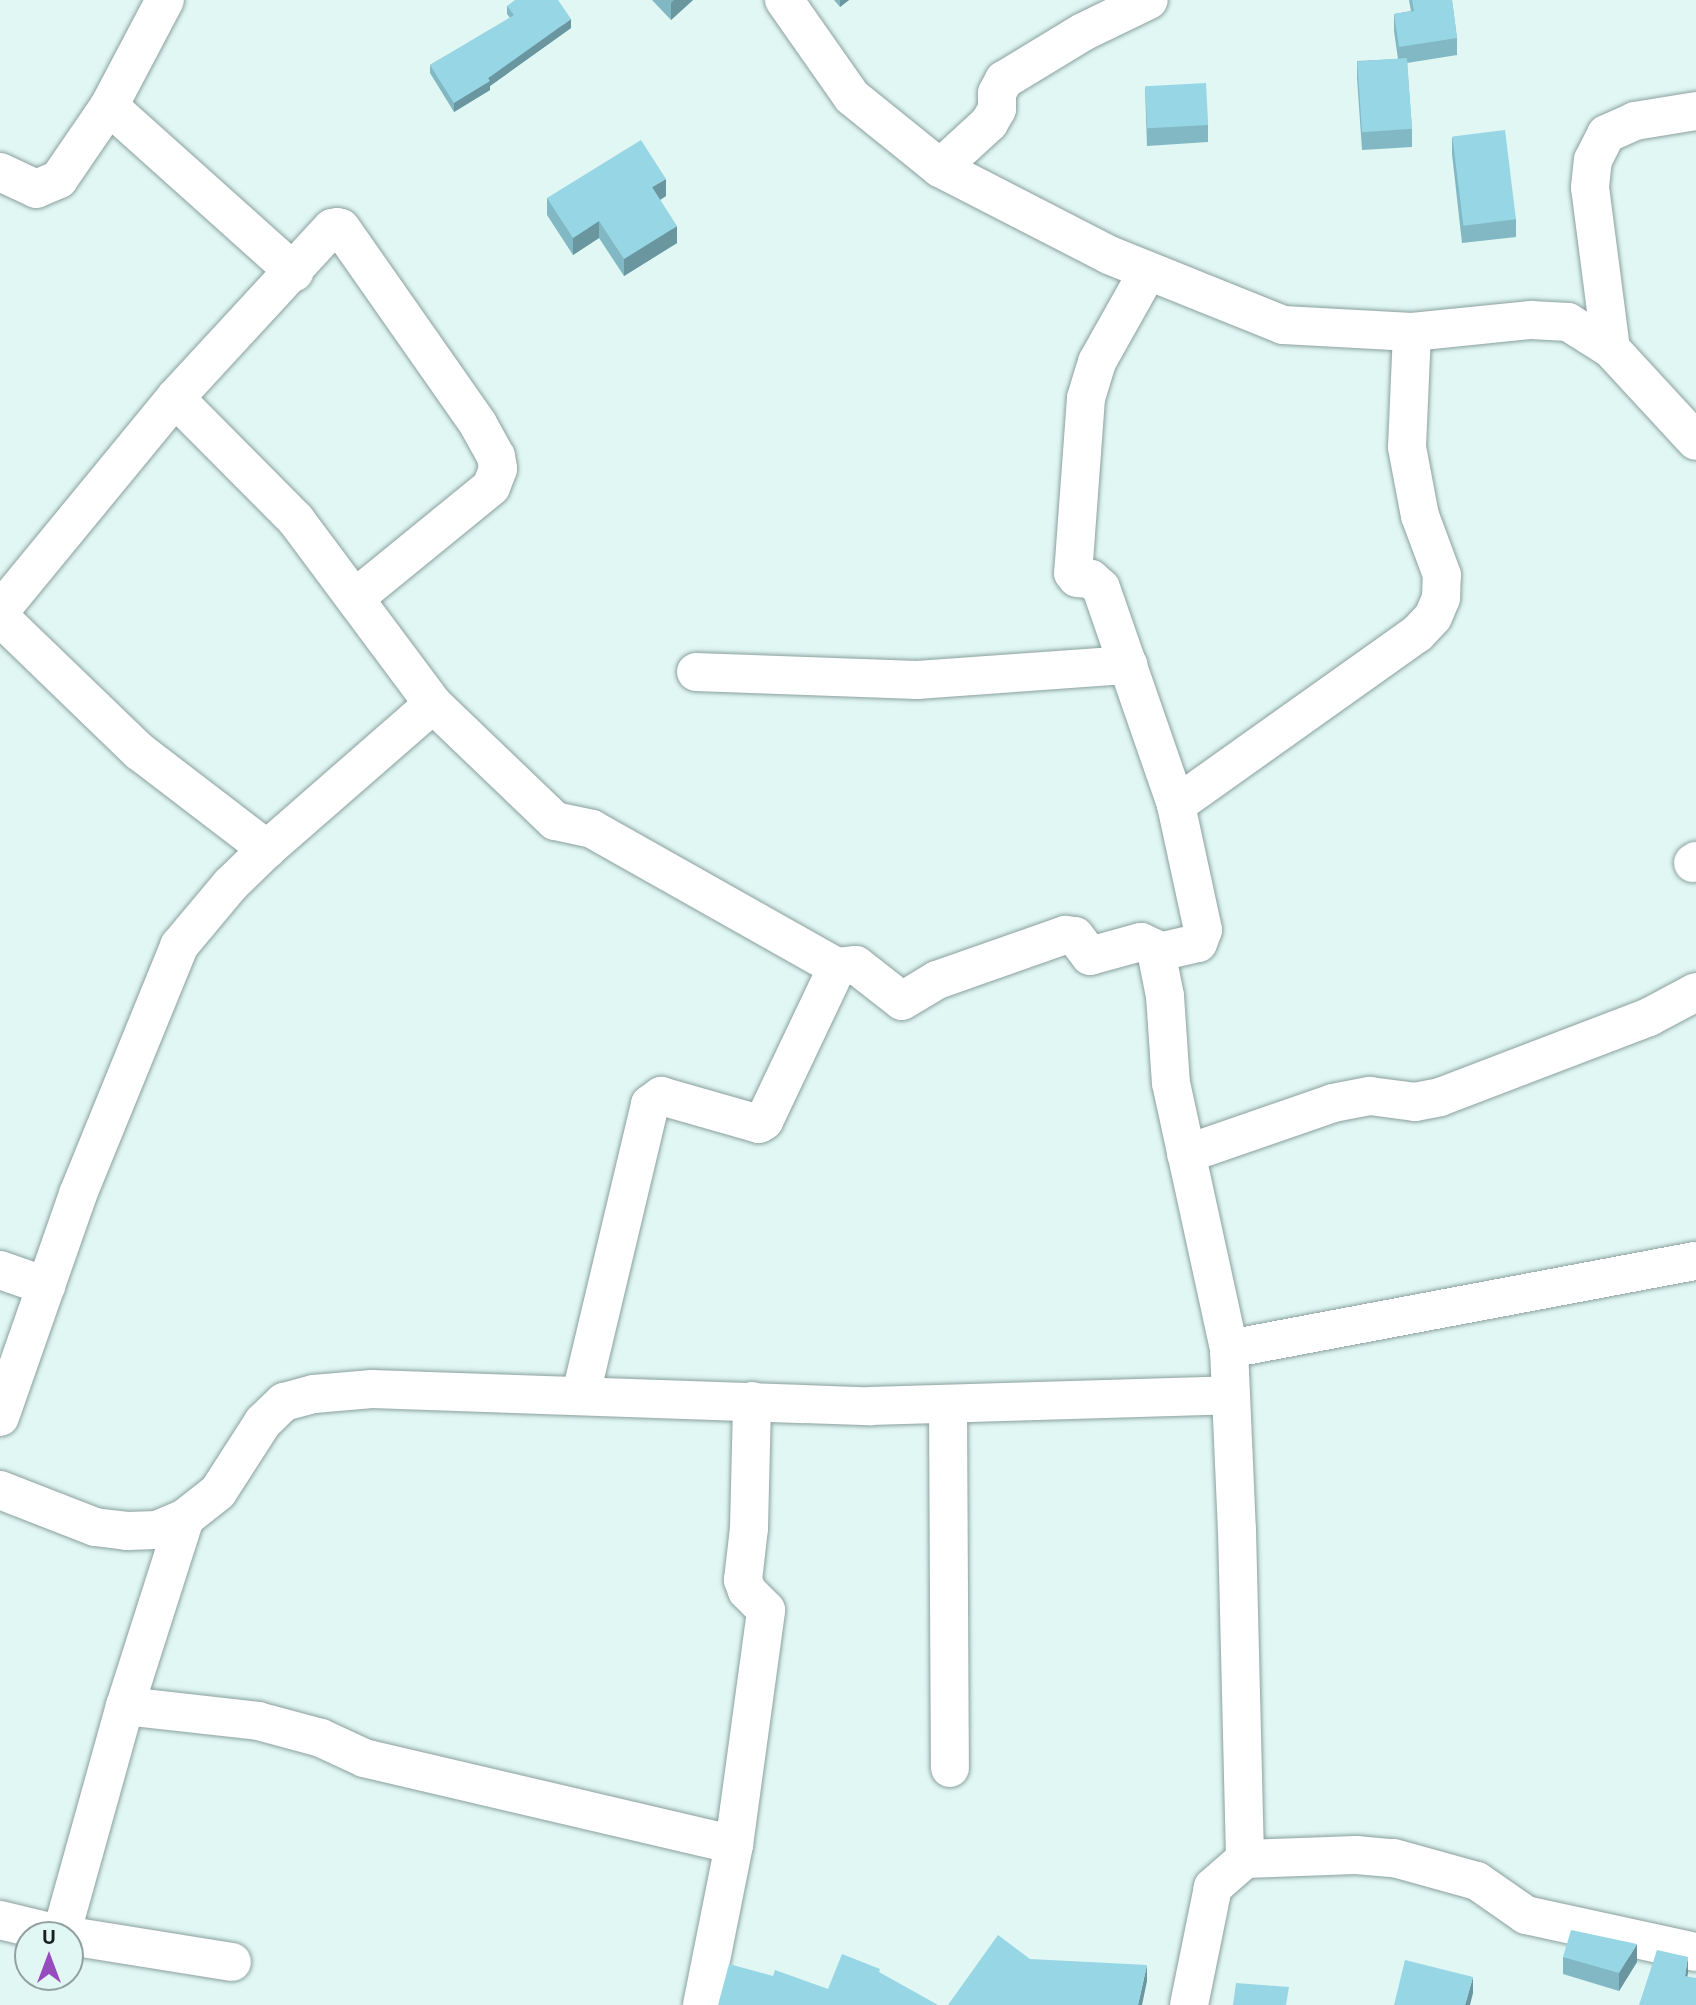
<!DOCTYPE html>
<style>
body{margin:0}
#map{position:relative;width:1696px;height:2005px;overflow:hidden;background:#e0f7f4;font-family:"Noto Sans",sans-serif}
div>[style]{position:absolute}
.roads{filter:drop-shadow(0 0 2px #8ba09d) drop-shadow(0 0 2px #8ba09d)}
.street>*{height:38px;margin:-19px;padding:0 19px;transform-origin:19px;border-radius:19px;background:#fff}
.wall>*{inset:0;background:#82b8c4}
.shaded-wall>*{inset:0;background:#6a96a0}
.building>*{inset:0;background:#97d6e4;transform-origin:0 0}
span{translate:-50% -50%;white-space:nowrap;text-align:center;line-height:1.15;-webkit-text-stroke:5px #e0f7f4;paint-order:stroke}
.north{position:absolute;left:14px;top:1921px;width:70px;height:70px;box-sizing:border-box;background:#e0f7f4;border:2px solid #90a19f;border-radius:50%;rotate:0deg;font-size:19px;font-weight:700;line-height:28px;text-align:center;color:#18201f}
.north::after{content:'';display:block;margin:auto;width:24px;height:32px;background:#974cbe;clip-path:polygon(50% 0,100% 100%,50% 72%,0 100%)}
</style>
<div id="map">
<div class="roads">
<div class="street">
<div style="left:784px;top:0;width:118px;rotate:55deg"></div>
<div style="left:852px;top:97px;width:113px;rotate:38.9deg"></div>
<div style="left:940px;top:168px;width:190px;rotate:27.2deg"></div>
<div style="left:1109px;top:255px;width:188px;rotate:21.9deg"></div>
<div style="left:1283px;top:325px;width:129px;rotate:3.1deg"></div>
<div style="left:1412px;top:332px;width:120px;rotate:-5.8deg"></div>
<div style="left:1531px;top:320px;width:37px;rotate:3deg"></div>
<div style="left:1568px;top:322px;width:51px;rotate:32.1deg"></div>
<div style="left:1611px;top:349px;width:125px;rotate:47.3deg"></div>
<div style="left:109px;top:106px;width:249px;rotate:41.9deg"></div>
<div style="left:940px;top:168px;width:67px;rotate:-42.6deg"></div>
<div style="left:989px;top:123px;width:16px;rotate:-60deg"></div>
<div style="left:997px;top:109px;width:16px;rotate:-90deg"></div>
<div style="left:997px;top:93px;width:15px;rotate:-62deg"></div>
<div style="left:1004px;top:80px;width:92px;rotate:-31.3deg"></div>
<div style="left:1083px;top:32px;width:73px;rotate:-25.9deg"></div>
<div style="left:0;top:172px;width:40px;rotate:25deg"></div>
<div style="left:36px;top:189px;width:25px;rotate:-23deg"></div>
<div style="left:59px;top:179px;width:88px;rotate:-55.6deg"></div>
<div style="left:109px;top:106px;width:120px;rotate:-62.2deg"></div>
<div style="left:1148px;top:271px;width:104px;rotate:119.3deg"></div>
<div style="left:1097px;top:362px;width:38px;rotate:107deg"></div>
<div style="left:1086px;top:398px;width:175px;rotate:94.2deg"></div>
<div style="left:1073px;top:573px;width:6px;rotate:51deg"></div>
<div style="left:1077px;top:578px;width:14px;rotate:4deg"></div>
<div style="left:1091px;top:579px;width:13px;rotate:42deg"></div>
<div style="left:1101px;top:588px;width:230px;rotate:70.9deg"></div>
<div style="left:1176px;top:805px;width:128px;rotate:77.8deg"></div>
<div style="left:1203px;top:930px;width:14px;rotate:111deg"></div>
<div style="left:1198px;top:943px;width:37px;rotate:167deg"></div>
<div style="left:1162px;top:951px;width:7px;rotate:135deg"></div>
<div style="left:1157px;top:956px;width:41px;rotate:78.7deg"></div>
<div style="left:1165px;top:996px;width:87px;rotate:86.1deg"></div>
<div style="left:1171px;top:1083px;width:272px;rotate:77.7deg"></div>
<div style="left:1229px;top:1349px;width:181px;rotate:87.5deg"></div>
<div style="left:1237px;top:1530px;width:329px;rotate:88.6deg"></div>
<div style="left:1245px;top:1859px;width:43px;rotate:138.8deg"></div>
<div style="left:1213px;top:1887px;width:120px;rotate:101.5deg"></div>
<div style="left:1611px;top:349px;width:163px;rotate:-97.4deg"></div>
<div style="left:1590px;top:187px;width:27px;rotate:-84deg"></div>
<div style="left:1593px;top:160px;width:29px;rotate:-63deg"></div>
<div style="left:1606px;top:134px;width:32px;rotate:-24deg"></div>
<div style="left:1635px;top:121px;width:62px;rotate:-9.3deg"></div>
<div style="left:175px;top:398px;width:172px;rotate:45.2deg"></div>
<div style="left:296px;top:520px;width:229px;rotate:53.3deg"></div>
<div style="left:433px;top:704px;width:169px;rotate:43.8deg"></div>
<div style="left:555px;top:821px;width:38px;rotate:12deg"></div>
<div style="left:592px;top:829px;width:281px;rotate:29.4deg"></div>
<div style="left:837px;top:967px;width:19px;rotate:-6deg"></div>
<div style="left:856px;top:965px;width:58px;rotate:38deg"></div>
<div style="left:902px;top:1001px;width:41px;rotate:-31deg"></div>
<div style="left:937px;top:980px;width:136px;rotate:-19.4deg"></div>
<div style="left:1065px;top:935px;width:10px;rotate:6deg"></div>
<div style="left:1075px;top:936px;width:25px;rotate:53deg"></div>
<div style="left:1090px;top:956px;width:53px;rotate:-15.4deg"></div>
<div style="left:1141px;top:942px;width:14px;rotate:25deg"></div>
<div style="left:1154px;top:948px;width:9px;rotate:69deg"></div>
<div style="left:0;top:611px;width:276px;rotate:-50.6deg"></div>
<div style="left:175px;top:398px;width:231px;rotate:-47.3deg"></div>
<div style="left:332px;top:228px;width:5px;rotate:-11deg"></div>
<div style="left:337px;top:227px;width:4px;rotate:14deg"></div>
<div style="left:341px;top:228px;width:239px;rotate:55deg"></div>
<div style="left:478px;top:424px;width:37px;rotate:61deg"></div>
<div style="left:496px;top:456px;width:13px;rotate:81deg"></div>
<div style="left:498px;top:469px;width:19px;rotate:111deg"></div>
<div style="left:491px;top:487px;width:176px;rotate:140.8deg"></div>
<div style="left:0;top:617px;width:194px;rotate:44deg"></div>
<div style="left:140px;top:752px;width:160px;rotate:37.4deg"></div>
<div style="left:696px;top:672px;width:221px;rotate:2.1deg"></div>
<div style="left:917px;top:680px;width:212px;rotate:-4.1deg"></div>
<div style="left:1176px;top:805px;width:296px;rotate:-35.4deg"></div>
<div style="left:1417px;top:634px;width:23px;rotate:-47deg"></div>
<div style="left:1433px;top:617px;width:21px;rotate:-67deg"></div>
<div style="left:1441px;top:598px;width:23px;rotate:-88deg"></div>
<div style="left:1442px;top:575px;width:63px;rotate:-110.4deg"></div>
<div style="left:1420px;top:516px;width:70px;rotate:-100.7deg"></div>
<div style="left:1407px;top:447px;width:115px;rotate:-87.5deg"></div>
<div style="left:1693px;top:863px;width:4px;rotate:-34deg"></div>
<div style="left:1186px;top:1154px;width:156px;rotate:-19.1deg"></div>
<div style="left:1333px;top:1103px;width:38px;rotate:-11deg"></div>
<div style="left:1370px;top:1096px;width:45px;rotate:7.6deg"></div>
<div style="left:1415px;top:1102px;width:25px;rotate:-11deg"></div>
<div style="left:1440px;top:1097px;width:224px;rotate:-20.9deg"></div>
<div style="left:1649px;top:1017px;width:53px;rotate:-28deg"></div>
<div style="left:0;top:1270px;width:49px;rotate:19.2deg"></div>
<div style="left:1229px;top:1349px;width:475px;rotate:-10.7deg"></div>
<div style="left:581px;top:1394px;width:298px;rotate:-76.6deg"></div>
<div style="left:650px;top:1104px;width:14px;rotate:-36deg"></div>
<div style="left:661px;top:1096px;width:102px;rotate:15.9deg"></div>
<div style="left:759px;top:1124px;width:6px;rotate:-31deg"></div>
<div style="left:764px;top:1121px;width:170px;rotate:-64.6deg"></div>
<div style="left:948px;top:1405px;width:363px;rotate:89.7deg"></div>
<div style="left:0;top:1417px;width:236px;rotate:-70.7deg"></div>
<div style="left:78px;top:1194px;width:268px;rotate:-67.8deg"></div>
<div style="left:179px;top:946px;width:80px;rotate:-50.1deg"></div>
<div style="left:230px;top:885px;width:52px;rotate:-44.2deg"></div>
<div style="left:267px;top:849px;width:220px;rotate:-41.1deg"></div>
<div style="left:0;top:1490px;width:102px;rotate:21.3deg"></div>
<div style="left:95px;top:1527px;width:32px;rotate:7deg"></div>
<div style="left:127px;top:1531px;width:30px;rotate:-2deg"></div>
<div style="left:157px;top:1530px;width:30px;rotate:-23deg"></div>
<div style="left:185px;top:1518px;width:42px;rotate:-38.2deg"></div>
<div style="left:218px;top:1492px;width:83px;rotate:-57.3deg"></div>
<div style="left:263px;top:1422px;width:29px;rotate:-44deg"></div>
<div style="left:284px;top:1402px;width:31px;rotate:-15deg"></div>
<div style="left:314px;top:1394px;width:58px;rotate:-4.9deg"></div>
<div style="left:372px;top:1389px;width:498px;rotate:2deg"></div>
<div style="left:870px;top:1406px;width:361px;rotate:-1.7deg"></div>
<div style="left:125px;top:1706px;width:134px;rotate:6.4deg"></div>
<div style="left:258px;top:1721px;width:65px;rotate:15.1deg"></div>
<div style="left:321px;top:1738px;width:47px;rotate:24.9deg"></div>
<div style="left:364px;top:1758px;width:380px;rotate:13.2deg"></div>
<div style="left:1245px;top:1859px;width:111px;rotate:-2.1deg"></div>
<div style="left:1356px;top:1855px;width:38px;rotate:5deg"></div>
<div style="left:1394px;top:1858px;width:86px;rotate:15.5deg"></div>
<div style="left:1477px;top:1881px;width:60px;rotate:34.8deg"></div>
<div style="left:1526px;top:1915px;width:174px;rotate:12.3deg"></div>
<div style="left:0;top:1920px;width:64px;rotate:13.6deg"></div>
<div style="left:61px;top:1935px;width:238px;rotate:-74.4deg"></div>
<div style="left:125px;top:1706px;width:197px;rotate:-72.3deg"></div>
<div style="left:70px;top:1936px;width:164px;rotate:9.1deg"></div>
<div style="left:702px;top:2005px;width:163px;rotate:-78.7deg"></div>
<div style="left:734px;top:1845px;width:237px;rotate:-82.2deg"></div>
<div style="left:766px;top:1610px;width:27px;rotate:-135deg"></div>
<div style="left:747px;top:1591px;width:12px;rotate:-110deg"></div>
<div style="left:743px;top:1580px;width:52px;rotate:-83.4deg"></div>
<div style="left:749px;top:1528px;width:127px;rotate:-88.6deg"></div>
</div>
</div>
<div class="wall">
<div style="clip-path:polygon(652px 0,693px 0,671px 20px)"></div>
<div style="clip-path:polygon(834px 0,849px 0,840px 7px)"></div>
<div style="clip-path:polygon(1409px 0,1452px 0,1457px 38px,1457px 55px,1407px 63px,1412px 129px,1412px 147px,1362px 150px,1357px 78px,1357px 61px,1398px 59px,1394px 31px,1394px 14px,1411px 11px)"></div>
<div style="clip-path:polygon(507px 6px,571px 28px,490px 86px,490px 90px,454px 112px,430px 73px,430px 65px,510px 18px,507px 14px)"></div>
<div style="clip-path:polygon(1145px 87px,1208px 125px,1208px 142px,1147px 146px)"></div>
<div style="clip-path:polygon(1452px 137px,1516px 219px,1516px 237px,1462px 243px,1452px 154px)"></div>
<div style="clip-path:polygon(666px 196px,660px 200px,677px 243px,624px 276px,599px 238px,573px 255px,547px 215px,547px 198px)"></div>
<div style="clip-path:polygon(1563px 1957px,1637px 1962px,1619px 1991px,1563px 1974px)"></div>
</div>
<div class="shaded-wall">
<div style="clip-path:polygon(674px 0,693px 0,671px 20px,671px 3px)"></div>
<div style="clip-path:polygon(840px 0,849px 0,840px 7px)"></div>
<div style="clip-path:polygon(571px 19px,571px 28px,490px 86px,490px 90px,454px 112px,454px 103px)"></div>
<div style="clip-path:polygon(666px 179px,666px 196px,652px 205px,652px 187px)"></div>
<div style="clip-path:polygon(599px 221px,599px 238px,573px 255px,573px 238px)"></div>
<div style="clip-path:polygon(677px 226px,677px 243px,624px 276px,624px 259px)"></div>
<div style="clip-path:polygon(1637px 1944px,1637px 1962px,1619px 1991px,1619px 1973px)"></div>
<div style="clip-path:polygon(1688px 1957px,1688px 1973px,1685px 1992px,1685px 1976px)"></div>
<div style="clip-path:polygon(1147px 1965px,1147px 1981px,1142px 2005px,1138px 2005px)"></div>
<div style="clip-path:polygon(1473px 1977px,1473px 1993px,1470px 2005px,1465px 2005px)"></div>
</div>
<div class="building">
<div style="clip-path:polygon(515px 0,558px 0,571px 19px,488px 78px,490px 81px,454px 103px,430px 65px,514px 15px,507px 6px)"></div>
<div style="clip-path:polygon(1412px 0,1452px 0,1457px 38px,1399px 47px,1394px 14px,1414px 11px)"></div>
<div style="left:1407px;top:58px;width:71px;height:50px;rotate:86deg"></div>
<div style="left:1206px;top:83px;width:42px;height:61px;rotate:87deg"></div>
<div style="left:1505px;top:130px;width:90px;height:53px;rotate:83deg"></div>
<div style="clip-path:polygon(641px 140px,666px 179px,652px 187px,677px 226px,624px 259px,599px 221px,573px 238px,547px 198px)"></div>
<div style="clip-path:polygon(1571px 1930px,1637px 1944px,1619px 1973px,1563px 1957px)"></div>
<div style="clip-path:polygon(998px 1935px,1030px 1959px,1147px 1965px,1138px 2005px,948px 2005px)"></div>
<div style="clip-path:polygon(1657px 1950px,1688px 1957px,1685px 1976px,1696px 1978px,1696px 2005px,1639px 2005px)"></div>
<div style="clip-path:polygon(842px 1954px,880px 1969px,879px 1972px,938px 2005px,718px 2005px,729px 1964px,773px 1976px,775px 1970px,828px 1989px)"></div>
<div style="clip-path:polygon(1405px 1960px,1473px 1977px,1465px 2005px,1394px 2005px)"></div>
<div style="clip-path:polygon(1236px 1983px,1289px 1987px,1286px 2005px,1233px 2005px)"></div>
</div>
<div class="north">U</div>
</div>
